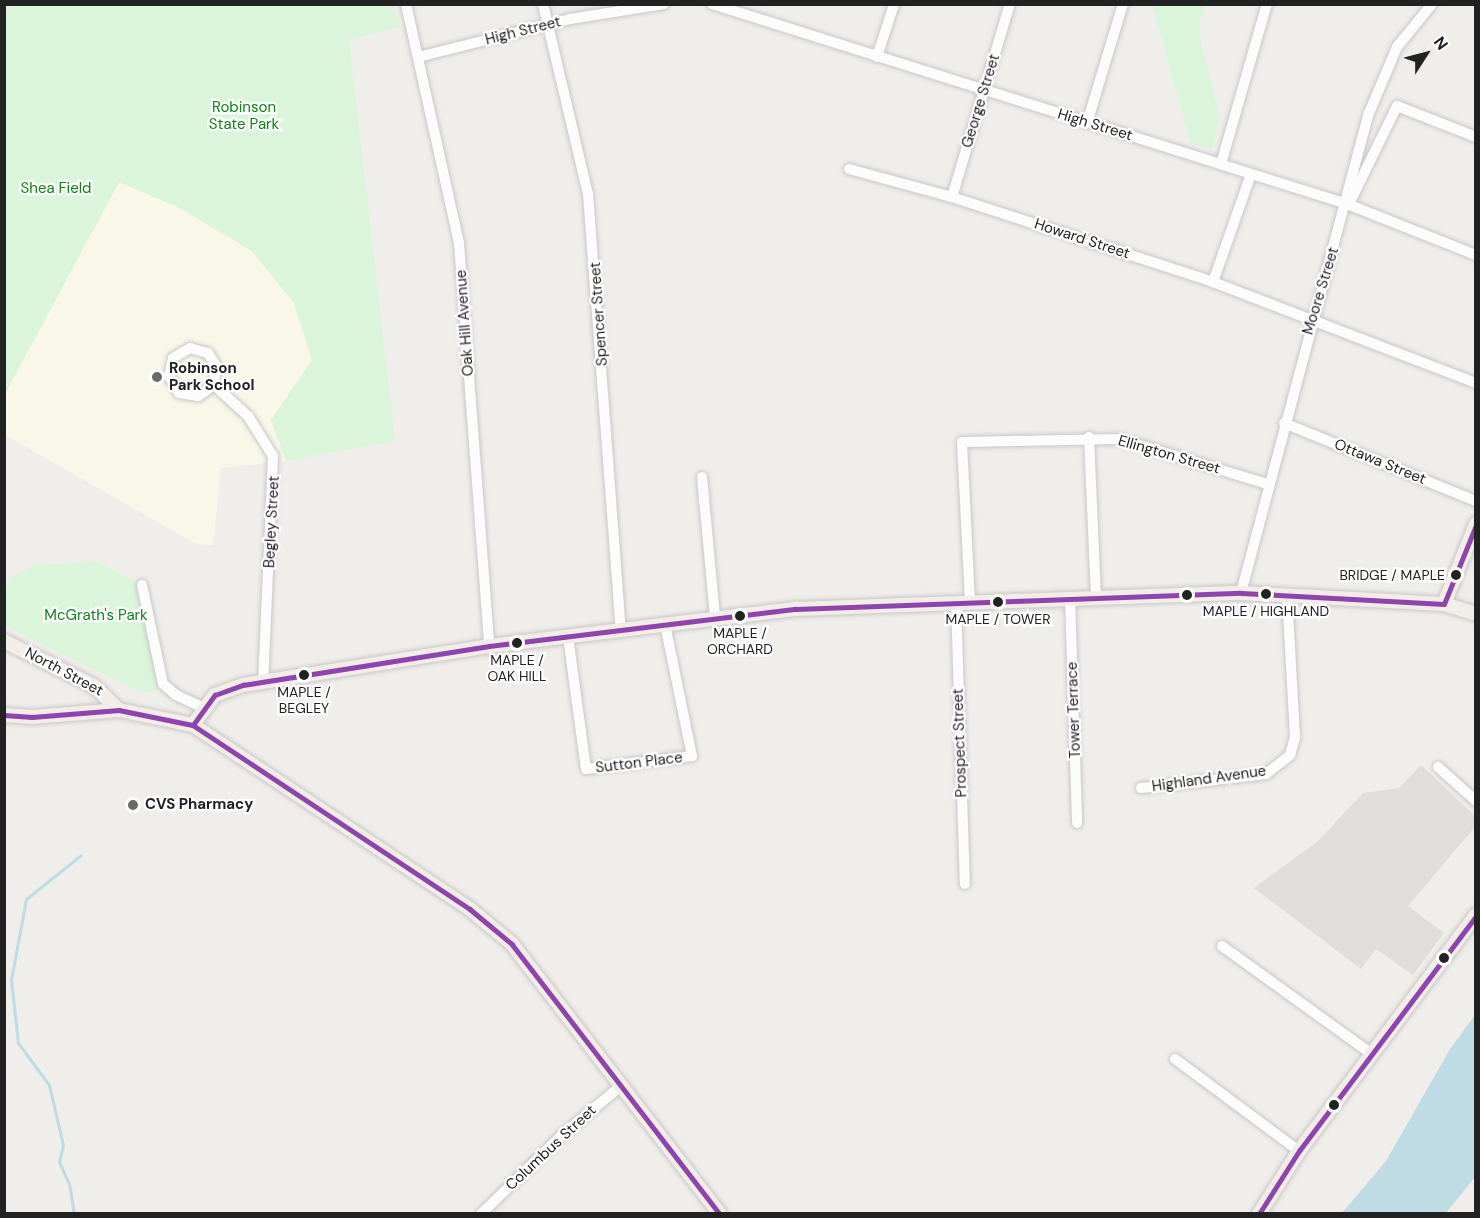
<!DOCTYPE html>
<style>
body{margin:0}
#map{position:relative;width:1480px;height:1218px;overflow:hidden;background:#f0eeeb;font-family:"DM Sans",sans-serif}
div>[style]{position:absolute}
.residential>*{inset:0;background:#dfdedc}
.education>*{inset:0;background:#f8f7e8}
.park>*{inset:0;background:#daf5da}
.water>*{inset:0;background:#bfdbe3}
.stream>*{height:3px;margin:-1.5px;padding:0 1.5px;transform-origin:1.5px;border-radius:1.5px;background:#bfdbe3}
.roads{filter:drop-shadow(0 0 2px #c9c8c7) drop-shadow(0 0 2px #c9c8c7)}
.minor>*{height:10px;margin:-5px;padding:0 5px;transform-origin:5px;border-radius:5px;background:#fdfcfc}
.major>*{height:14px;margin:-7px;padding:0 7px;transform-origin:7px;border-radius:7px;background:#f3ede7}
.bus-1>*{height:4.5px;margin:-2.25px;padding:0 2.25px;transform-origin:2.25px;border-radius:2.25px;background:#8e44ad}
.dots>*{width:16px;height:16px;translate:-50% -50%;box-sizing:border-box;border:3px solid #fff;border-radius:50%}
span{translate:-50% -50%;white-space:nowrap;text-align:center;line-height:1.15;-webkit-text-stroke:4.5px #fff;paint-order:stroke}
.bus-label{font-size:14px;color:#222}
.right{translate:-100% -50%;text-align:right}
.street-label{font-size:15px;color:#222}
.park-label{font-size:15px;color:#0c8416}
.poi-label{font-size:15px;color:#222;font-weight:700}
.left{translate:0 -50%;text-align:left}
.frame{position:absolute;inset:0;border:6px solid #222;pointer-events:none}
.north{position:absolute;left:1396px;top:24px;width:60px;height:60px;-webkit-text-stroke:4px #fff;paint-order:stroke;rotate:54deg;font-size:16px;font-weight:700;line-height:24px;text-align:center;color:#222}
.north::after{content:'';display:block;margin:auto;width:21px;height:27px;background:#222;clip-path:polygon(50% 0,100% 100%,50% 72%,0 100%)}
</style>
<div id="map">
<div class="residential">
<div style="clip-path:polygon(1421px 765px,1475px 816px,1475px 827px,1408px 906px,1444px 933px,1413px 975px,1376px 949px,1361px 969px,1254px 888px,1318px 841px,1363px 793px,1399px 788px)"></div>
</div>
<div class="education">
<div style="clip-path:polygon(119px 181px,180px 208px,252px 251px,294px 303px,312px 360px,271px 420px,286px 461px,221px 468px,213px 545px,196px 544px,5px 435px,5px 394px)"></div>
</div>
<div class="park">
<div style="clip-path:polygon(5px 4px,394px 5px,399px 27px,349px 40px,395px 441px,286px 461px,271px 420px,312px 360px,294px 303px,252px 251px,180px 208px,119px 182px,5px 394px)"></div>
<div style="clip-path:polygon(1152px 5px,1205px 5px,1198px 30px,1220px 117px,1212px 149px,1191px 144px)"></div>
<div style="clip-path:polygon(96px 561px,142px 585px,160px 687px,152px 692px,138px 691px,5px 626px,5px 589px,11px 578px,32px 566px)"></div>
</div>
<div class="water">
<div style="clip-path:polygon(1475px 1015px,1475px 1177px,1446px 1213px,1342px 1213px,1386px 1161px,1450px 1049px)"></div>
</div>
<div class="stream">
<div style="left:74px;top:1214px;width:30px;rotate:-99deg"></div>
<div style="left:69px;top:1184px;width:24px;rotate:-114deg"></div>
<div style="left:59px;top:1162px;width:17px;rotate:-77deg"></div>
<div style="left:63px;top:1145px;width:62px;rotate:-103.1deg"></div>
<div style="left:49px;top:1085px;width:52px;rotate:-126.4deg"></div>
<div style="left:18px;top:1043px;width:63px;rotate:-96.3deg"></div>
<div style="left:11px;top:980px;width:82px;rotate:-79.5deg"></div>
<div style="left:26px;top:899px;width:70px;rotate:-38.7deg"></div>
</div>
<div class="roads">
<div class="minor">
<div style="left:406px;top:4px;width:245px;rotate:77.5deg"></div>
<div style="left:459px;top:243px;width:404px;rotate:85.7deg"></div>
<div style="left:543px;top:4px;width:195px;rotate:76.7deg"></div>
<div style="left:588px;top:194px;width:436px;rotate:85.7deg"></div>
<div style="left:712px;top:4px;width:666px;rotate:17.48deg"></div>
<div style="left:1347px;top:204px;width:139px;rotate:21.6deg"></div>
<div style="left:418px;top:57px;width:157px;rotate:-14deg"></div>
<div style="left:570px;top:19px;width:95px;rotate:-9.1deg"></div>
<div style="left:877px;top:57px;width:56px;rotate:-72.2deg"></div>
<div style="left:1087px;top:123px;width:124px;rotate:-73.2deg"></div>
<div style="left:1221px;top:164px;width:166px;rotate:-74deg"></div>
<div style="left:849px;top:169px;width:107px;rotate:15.2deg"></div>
<div style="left:952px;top:197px;width:274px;rotate:18deg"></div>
<div style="left:1213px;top:282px;width:282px;rotate:21deg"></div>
<div style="left:952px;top:197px;width:202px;rotate:-73.3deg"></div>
<div style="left:1350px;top:202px;width:107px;rotate:-63.9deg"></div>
<div style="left:1397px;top:106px;width:85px;rotate:21.4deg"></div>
<div style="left:1213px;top:282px;width:114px;rotate:-70.6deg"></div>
<div style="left:214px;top:385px;width:19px;rotate:145deg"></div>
<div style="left:198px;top:396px;width:19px;rotate:-171deg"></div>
<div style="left:179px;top:393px;width:20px;rotate:-120deg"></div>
<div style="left:169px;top:376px;width:18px;rotate:-77deg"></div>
<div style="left:173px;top:358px;width:20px;rotate:-30deg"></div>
<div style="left:190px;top:348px;width:19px;rotate:16deg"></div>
<div style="left:208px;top:353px;width:15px;rotate:58deg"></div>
<div style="left:216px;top:366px;width:19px;rotate:96deg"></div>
<div style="left:214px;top:385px;width:46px;rotate:42.4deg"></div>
<div style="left:248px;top:416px;width:47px;rotate:58deg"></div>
<div style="left:273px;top:456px;width:226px;rotate:92.5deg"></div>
<div style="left:1284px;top:423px;width:207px;rotate:22.1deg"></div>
<div style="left:1089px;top:437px;width:160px;rotate:87.5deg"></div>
<div style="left:702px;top:477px;width:142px;rotate:84.7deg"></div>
<div style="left:142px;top:585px;width:101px;rotate:78deg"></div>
<div style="left:163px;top:684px;width:17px;rotate:40deg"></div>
<div style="left:176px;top:695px;width:31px;rotate:25deg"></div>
<div style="left:1241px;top:593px;width:497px;rotate:-75.1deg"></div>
<div style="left:1369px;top:113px;width:72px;rotate:-67deg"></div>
<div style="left:1397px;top:47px;width:55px;rotate:-50.9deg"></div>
<div style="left:1070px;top:597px;width:226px;rotate:88.2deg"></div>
<div style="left:970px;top:601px;width:159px;rotate:-92.9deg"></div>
<div style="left:962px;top:442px;width:158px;rotate:-1.1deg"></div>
<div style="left:1120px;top:439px;width:154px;rotate:17deg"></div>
<div style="left:956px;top:602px;width:282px;rotate:88.2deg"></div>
<div style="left:568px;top:636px;width:134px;rotate:82.3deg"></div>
<div style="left:586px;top:769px;width:107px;rotate:-7deg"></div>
<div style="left:692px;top:756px;width:135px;rotate:-101.6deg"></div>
<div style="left:1438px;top:767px;width:51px;rotate:41.8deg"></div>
<div style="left:1141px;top:788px;width:126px;rotate:-6.4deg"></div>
<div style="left:1266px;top:774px;width:31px;rotate:-38deg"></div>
<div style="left:1290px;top:755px;width:19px;rotate:-74deg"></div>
<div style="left:1295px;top:737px;width:141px;rotate:-93.2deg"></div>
<div style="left:1222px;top:946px;width:185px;rotate:35.8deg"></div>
<div style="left:1175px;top:1059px;width:154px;rotate:36.6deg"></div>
<div style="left:481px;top:1214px;width:112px;rotate:-44.3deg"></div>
<div style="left:561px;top:1136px;width:80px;rotate:-39.9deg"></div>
</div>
<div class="major">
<div style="left:1444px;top:604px;width:86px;rotate:-68.2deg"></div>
<div style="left:4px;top:641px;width:101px;rotate:26.6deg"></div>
<div style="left:94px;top:686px;width:35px;rotate:44deg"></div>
<div style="left:4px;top:715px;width:28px;rotate:4deg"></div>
<div style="left:32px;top:717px;width:87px;rotate:-4.6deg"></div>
<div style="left:119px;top:710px;width:76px;rotate:11.5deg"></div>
<div style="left:193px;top:725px;width:333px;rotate:33.6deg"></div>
<div style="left:470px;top:909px;width:55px;rotate:39.8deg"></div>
<div style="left:512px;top:944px;width:341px;rotate:52.4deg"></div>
<div style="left:193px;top:725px;width:37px;rotate:-54deg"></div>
<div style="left:215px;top:695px;width:30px;rotate:-20deg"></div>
<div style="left:243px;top:685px;width:249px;rotate:-9deg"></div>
<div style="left:489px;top:646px;width:309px;rotate:-6.9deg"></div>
<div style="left:796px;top:609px;width:445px;rotate:-2.1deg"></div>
<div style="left:1241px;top:593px;width:203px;rotate:3.1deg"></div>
<div style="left:1444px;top:604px;width:34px;rotate:17deg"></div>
<div style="left:1259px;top:1214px;width:75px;rotate:-57.6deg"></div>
<div style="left:1299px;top:1151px;width:295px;rotate:-53.1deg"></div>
</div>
</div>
<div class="bus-1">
<div style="left:4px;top:715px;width:28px;rotate:4deg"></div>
<div style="left:32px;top:717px;width:87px;rotate:-4.6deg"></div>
<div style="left:119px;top:710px;width:76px;rotate:11.5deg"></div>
<div style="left:193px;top:725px;width:333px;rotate:33.6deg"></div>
<div style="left:470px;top:909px;width:55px;rotate:39.8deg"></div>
<div style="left:512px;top:944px;width:341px;rotate:52.4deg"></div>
<div style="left:193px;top:725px;width:37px;rotate:-54deg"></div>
<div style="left:215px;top:695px;width:30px;rotate:-20deg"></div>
<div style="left:243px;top:685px;width:249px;rotate:-9deg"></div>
<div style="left:489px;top:646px;width:309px;rotate:-6.9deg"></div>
<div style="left:796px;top:609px;width:445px;rotate:-2.1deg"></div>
<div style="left:1241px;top:593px;width:203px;rotate:3.1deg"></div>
<div style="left:1444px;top:604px;width:85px;rotate:-67.9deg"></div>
<div style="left:1259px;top:1214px;width:75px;rotate:-57.6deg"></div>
<div style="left:1299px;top:1151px;width:294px;rotate:-53deg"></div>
</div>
<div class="dots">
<div style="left:157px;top:377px;background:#6a6968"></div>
<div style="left:1456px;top:575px;background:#222"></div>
<div style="left:1266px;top:594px;background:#222"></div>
<div style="left:1187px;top:595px;background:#222"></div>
<div style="left:998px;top:602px;background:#222"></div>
<div style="left:740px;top:616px;background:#222"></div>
<div style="left:517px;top:643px;background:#222"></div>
<div style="left:304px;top:675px;background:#222"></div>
<div style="left:133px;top:805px;background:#6a6968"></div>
<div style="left:1444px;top:958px;background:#222"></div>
<div style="left:1334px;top:1105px;background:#222"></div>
</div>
<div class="bus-label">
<span class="right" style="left:1445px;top:575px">BRIDGE / MAPLE</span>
<span style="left:1266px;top:611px">MAPLE / HIGHLAND</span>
<span style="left:998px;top:619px">MAPLE / TOWER</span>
<span style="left:740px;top:641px">MAPLE /<br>ORCHARD</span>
<span style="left:517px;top:668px">MAPLE /<br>OAK HILL</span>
<span style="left:304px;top:700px">MAPLE /<br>BEGLEY</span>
</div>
<div class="street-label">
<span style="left:523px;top:31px;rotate:-14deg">High Street</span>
<span style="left:981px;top:101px;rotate:-73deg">George Street</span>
<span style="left:1095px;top:125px;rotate:17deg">High Street</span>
<span style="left:1082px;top:239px;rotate:18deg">Howard Street</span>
<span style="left:1321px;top:291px;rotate:-73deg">Moore Street</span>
<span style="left:599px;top:314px;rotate:-94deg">Spencer Street</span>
<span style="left:465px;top:323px;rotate:-94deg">Oak Hill Avenue</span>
<span style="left:1169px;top:455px;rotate:16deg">Ellington Street</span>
<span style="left:1380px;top:462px;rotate:22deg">Ottawa Street</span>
<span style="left:272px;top:522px;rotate:-87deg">Begley Street</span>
<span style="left:64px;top:672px;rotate:28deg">North Street</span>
<span style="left:1074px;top:710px;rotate:-92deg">Tower Terrace</span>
<span style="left:960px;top:743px;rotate:-92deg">Prospect Street</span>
<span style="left:639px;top:763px;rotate:-7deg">Sutton Place</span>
<span style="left:1209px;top:779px;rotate:-8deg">Highland Avenue</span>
<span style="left:551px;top:1148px;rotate:-43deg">Columbus Street</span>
</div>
<div class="park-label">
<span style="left:244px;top:116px">Robinson<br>State Park</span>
<span style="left:56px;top:189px">Shea Field</span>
<span style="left:96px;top:616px">McGrath's Park</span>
</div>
<div class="poi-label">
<span class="left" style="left:169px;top:377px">Robinson<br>Park School</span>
<span class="left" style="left:145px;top:805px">CVS Pharmacy</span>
</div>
<div class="frame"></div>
<div class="north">N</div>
</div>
